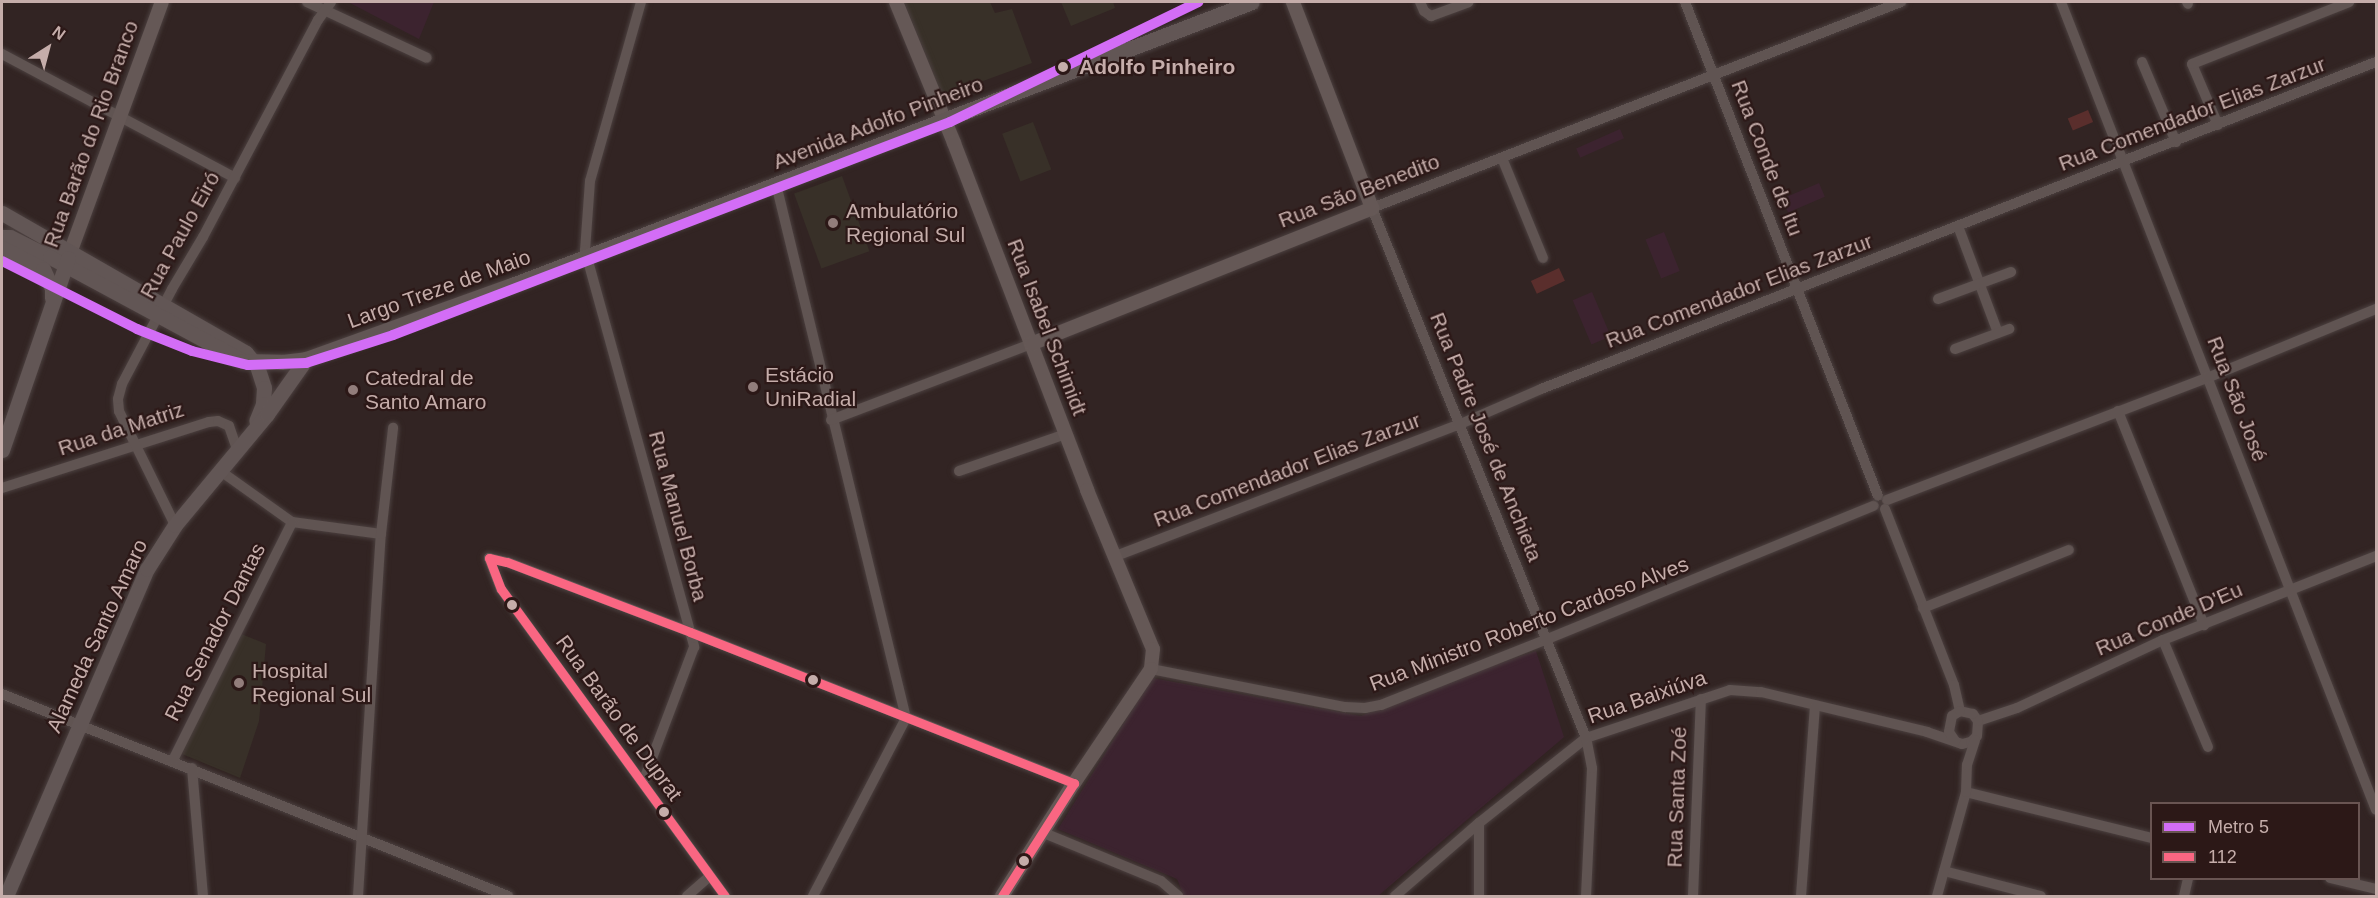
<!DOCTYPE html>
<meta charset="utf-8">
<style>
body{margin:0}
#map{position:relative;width:2378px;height:898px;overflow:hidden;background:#322423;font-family:Arial,sans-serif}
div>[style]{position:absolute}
.medical>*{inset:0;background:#383028;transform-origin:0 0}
.green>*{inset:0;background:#3c232f;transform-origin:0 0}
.water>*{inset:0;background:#5a2e2c;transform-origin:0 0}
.roads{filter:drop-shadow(0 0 2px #4b403f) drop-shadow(0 0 2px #4b403f)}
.street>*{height:10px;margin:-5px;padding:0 5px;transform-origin:5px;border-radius:5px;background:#605452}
.secondary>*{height:14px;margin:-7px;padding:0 7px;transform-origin:7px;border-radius:7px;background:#655856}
.primary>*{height:15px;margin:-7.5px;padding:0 7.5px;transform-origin:7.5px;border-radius:7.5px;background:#625655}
.bus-1>*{height:9px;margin:-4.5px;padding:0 4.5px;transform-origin:4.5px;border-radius:4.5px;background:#fa6682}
.metro-1>*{height:10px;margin:-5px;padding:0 5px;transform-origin:5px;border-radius:5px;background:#d36df6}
.dots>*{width:16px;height:16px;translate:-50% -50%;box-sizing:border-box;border:3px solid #2c1817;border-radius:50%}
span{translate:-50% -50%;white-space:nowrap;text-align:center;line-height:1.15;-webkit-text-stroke:4.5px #2c1817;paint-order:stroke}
.stop-label{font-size:21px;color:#c5adaa;font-weight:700}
.left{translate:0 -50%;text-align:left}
.street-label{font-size:21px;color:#c5adaa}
.poi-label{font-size:21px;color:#c5adaa}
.frame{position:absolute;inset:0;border:3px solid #c5adaa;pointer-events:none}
.legend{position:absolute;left:2150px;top:802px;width:210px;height:78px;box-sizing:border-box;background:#2c1817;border:2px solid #695452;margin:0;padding:8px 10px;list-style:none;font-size:18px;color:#c5adaa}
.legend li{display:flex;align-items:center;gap:12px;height:30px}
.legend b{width:30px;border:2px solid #695452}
.north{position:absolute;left:18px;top:18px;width:60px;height:60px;-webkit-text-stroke:4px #2c1817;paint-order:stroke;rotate:36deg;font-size:16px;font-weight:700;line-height:24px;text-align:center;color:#c5adaa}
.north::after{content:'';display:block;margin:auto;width:21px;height:27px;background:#c5adaa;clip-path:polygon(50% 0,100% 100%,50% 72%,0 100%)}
</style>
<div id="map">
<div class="medical">
<div style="clip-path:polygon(904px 2px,990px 2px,995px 13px,1012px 9px,1032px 63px,942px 96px)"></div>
<div style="clip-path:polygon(1061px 2px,1113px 2px,1115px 8px,1071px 26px)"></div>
<div style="left:1033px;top:122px;width:51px;height:33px;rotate:69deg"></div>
<div style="left:842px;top:176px;width:80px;height:51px;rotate:70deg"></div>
<div style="clip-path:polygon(239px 633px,266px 644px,259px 721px,240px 778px,182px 754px)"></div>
</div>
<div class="green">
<div style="clip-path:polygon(348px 2px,434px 2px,419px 39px)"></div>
<div style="left:1620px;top:129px;width:10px;height:48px;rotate:66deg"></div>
<div style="left:1819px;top:183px;width:15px;height:40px;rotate:67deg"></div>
<div style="left:1664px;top:232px;width:42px;height:20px;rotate:68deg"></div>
<div style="left:1592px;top:292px;width:48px;height:21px;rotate:67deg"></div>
<div style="clip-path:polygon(1536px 651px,1564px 737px,1378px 896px,1184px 896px,1177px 879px,1058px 829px,1152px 678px,1361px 716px,1446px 681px)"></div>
</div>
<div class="water">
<div style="left:2088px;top:110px;width:13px;height:22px;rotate:67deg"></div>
<div style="left:1559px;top:268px;width:14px;height:31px;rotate:65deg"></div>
</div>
<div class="roads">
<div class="street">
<div style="left:307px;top:2px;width:132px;rotate:25deg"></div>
<div style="left:641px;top:2px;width:186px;rotate:105.9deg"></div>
<div style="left:590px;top:181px;width:69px;rotate:94.1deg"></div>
<div style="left:585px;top:250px;width:412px;rotate:74.6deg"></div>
<div style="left:694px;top:647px;width:144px;rotate:110.7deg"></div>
<div style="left:1420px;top:2px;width:10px;rotate:66deg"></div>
<div style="left:1424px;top:11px;width:9px;rotate:36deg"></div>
<div style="left:1431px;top:16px;width:40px;rotate:-20.2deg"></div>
<div style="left:1685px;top:2px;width:530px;rotate:68.66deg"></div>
<div style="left:2061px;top:2px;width:867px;rotate:68.7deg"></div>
<div style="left:2187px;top:2px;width:2px;rotate:63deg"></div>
<div style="left:2px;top:54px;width:264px;rotate:28deg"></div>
<div style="left:2142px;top:62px;width:87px;rotate:67deg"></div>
<div style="left:2218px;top:125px;width:66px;rotate:-113.1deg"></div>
<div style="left:2192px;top:64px;width:169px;rotate:-21.5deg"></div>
<div style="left:1502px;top:158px;width:108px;rotate:67.7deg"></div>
<div style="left:776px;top:184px;width:550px;rotate:76.32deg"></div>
<div style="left:906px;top:718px;width:201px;rotate:117.6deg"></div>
<div style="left:1958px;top:226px;width:114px;rotate:69.5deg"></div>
<div style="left:1938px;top:299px;width:78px;rotate:-20.3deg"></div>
<div style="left:1955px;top:349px;width:58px;rotate:-20.3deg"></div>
<div style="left:2118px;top:411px;width:231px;rotate:68.1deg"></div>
<div style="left:831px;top:420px;width:214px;rotate:-20.8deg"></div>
<div style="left:219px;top:470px;width:90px;rotate:35.5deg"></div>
<div style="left:292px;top:522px;width:90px;rotate:7.7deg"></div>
<div style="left:959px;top:471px;width:113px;rotate:-19.1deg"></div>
<div style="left:2px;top:488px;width:217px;rotate:-17.7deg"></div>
<div style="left:209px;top:422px;width:9px;rotate:-6deg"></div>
<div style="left:218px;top:421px;width:12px;rotate:24deg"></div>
<div style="left:229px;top:426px;width:24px;rotate:71deg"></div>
<div style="left:1887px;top:500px;width:342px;rotate:-20.9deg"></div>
<div style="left:2207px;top:378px;width:183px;rotate:-22.2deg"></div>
<div style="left:1885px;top:509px;width:189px;rotate:68.6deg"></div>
<div style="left:1954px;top:685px;width:27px;rotate:77deg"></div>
<div style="left:175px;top:525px;width:127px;rotate:-116.2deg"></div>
<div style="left:119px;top:411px;width:12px;rotate:-95deg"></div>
<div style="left:118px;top:399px;width:16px;rotate:-75deg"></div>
<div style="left:122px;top:384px;width:107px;rotate:-62.2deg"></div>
<div style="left:172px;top:289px;width:61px;rotate:-59.2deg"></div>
<div style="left:203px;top:237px;width:246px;rotate:-62.1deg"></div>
<div style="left:318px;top:20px;width:22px;rotate:-54deg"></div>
<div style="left:1116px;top:556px;width:366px;rotate:-21deg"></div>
<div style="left:1458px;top:425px;width:90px;rotate:-23.4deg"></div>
<div style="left:1541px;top:389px;width:897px;rotate:-21.39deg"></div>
<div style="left:489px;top:558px;width:18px;rotate:13deg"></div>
<div style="left:507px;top:562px;width:196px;rotate:20.9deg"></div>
<div style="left:690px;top:632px;width:413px;rotate:21.5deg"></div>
<div style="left:489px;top:558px;width:33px;rotate:69deg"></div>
<div style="left:501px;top:589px;width:380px;rotate:53.9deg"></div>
<div style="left:1923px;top:608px;width:157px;rotate:-21.7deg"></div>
<div style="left:2163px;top:640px;width:116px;rotate:67.2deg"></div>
<div style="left:1151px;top:669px;width:198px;rotate:11.1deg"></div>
<div style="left:1345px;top:707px;width:20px;rotate:3deg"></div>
<div style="left:1365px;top:708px;width:16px;rotate:-11deg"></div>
<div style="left:1381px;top:705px;width:176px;rotate:-21.6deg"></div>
<div style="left:1545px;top:640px;width:355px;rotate:-22.2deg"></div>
<div style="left:2px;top:694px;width:545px;rotate:21.76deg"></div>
<div style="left:1978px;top:721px;width:41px;rotate:-18.4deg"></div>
<div style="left:2017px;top:708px;width:161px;rotate:-25deg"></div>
<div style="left:2163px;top:640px;width:229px;rotate:-21.5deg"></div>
<div style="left:173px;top:760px;width:266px;rotate:-63.4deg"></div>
<div style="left:192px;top:768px;width:128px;rotate:85.1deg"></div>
<div style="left:1966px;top:792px;width:192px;rotate:13.9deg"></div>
<div style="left:1044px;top:833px;width:126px;rotate:22.3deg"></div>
<div style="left:1161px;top:881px;width:23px;rotate:41deg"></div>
<div style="left:1944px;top:871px;width:100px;rotate:14.5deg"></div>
<div style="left:2330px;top:878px;width:47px;rotate:13.4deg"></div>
<div style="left:358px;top:896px;width:363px;rotate:-86.4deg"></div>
<div style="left:381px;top:534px;width:107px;rotate:-83.5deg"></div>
<div style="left:687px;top:896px;width:30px;rotate:-41deg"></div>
<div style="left:1395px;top:896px;width:111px;rotate:-41deg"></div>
<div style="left:1479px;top:823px;width:137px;rotate:-38.5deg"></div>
<div style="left:1586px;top:738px;width:152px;rotate:-18.4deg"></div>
<div style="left:1730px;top:690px;width:31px;rotate:4deg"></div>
<div style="left:1761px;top:692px;width:171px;rotate:13.5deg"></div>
<div style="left:1927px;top:732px;width:37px;rotate:19deg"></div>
<div style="left:1962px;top:744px;width:9px;rotate:-13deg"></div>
<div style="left:1971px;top:742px;width:8px;rotate:-45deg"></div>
<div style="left:1977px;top:736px;width:15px;rotate:-86deg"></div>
<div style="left:1978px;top:721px;width:9px;rotate:-126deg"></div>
<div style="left:1973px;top:714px;width:13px;rotate:-167deg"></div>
<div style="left:1960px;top:711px;width:9px;rotate:148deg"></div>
<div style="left:1952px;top:716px;width:16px;rotate:101deg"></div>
<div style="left:1949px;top:732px;width:11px;rotate:56deg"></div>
<div style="left:1479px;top:896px;width:73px;rotate:-90deg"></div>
<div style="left:1586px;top:896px;width:128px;rotate:-87.3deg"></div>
<div style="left:1592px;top:768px;width:31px;rotate:-101deg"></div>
<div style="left:1586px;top:738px;width:572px;rotate:-111.99deg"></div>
<div style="left:1372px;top:208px;width:568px;rotate:-21.28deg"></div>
<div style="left:1693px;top:896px;width:197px;rotate:-87.7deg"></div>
<div style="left:1801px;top:896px;width:191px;rotate:-85.8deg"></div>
<div style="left:1937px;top:896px;width:108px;rotate:-74.4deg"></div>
<div style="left:1966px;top:792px;width:27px;rotate:-88deg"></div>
<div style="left:1967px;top:765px;width:26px;rotate:-72deg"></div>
<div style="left:2184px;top:896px;width:18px;rotate:-77deg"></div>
</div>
<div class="secondary">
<div style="left:896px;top:2px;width:152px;rotate:67.6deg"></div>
<div style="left:954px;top:143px;width:372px;rotate:69deg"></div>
<div style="left:1087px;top:490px;width:172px;rotate:67.5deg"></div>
<div style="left:1153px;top:649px;width:20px;rotate:96deg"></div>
<div style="left:1151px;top:669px;width:138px;rotate:124deg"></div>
<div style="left:1074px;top:783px;width:134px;rotate:122.5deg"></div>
<div style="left:70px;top:253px;width:267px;rotate:-69.9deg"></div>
<div style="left:1031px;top:344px;width:367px;rotate:-21.7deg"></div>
<div style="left:1372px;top:208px;width:221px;rotate:-111deg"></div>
</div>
<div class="primary">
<div style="left:2px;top:213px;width:281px;rotate:29.8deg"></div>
<div style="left:246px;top:353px;width:17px;rotate:50deg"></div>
<div style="left:257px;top:366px;width:23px;rotate:72deg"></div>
<div style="left:264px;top:388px;width:16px;rotate:94deg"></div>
<div style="left:263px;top:404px;width:18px;rotate:112deg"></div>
<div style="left:2px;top:237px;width:8px"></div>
<div style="left:10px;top:237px;width:45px;rotate:26.6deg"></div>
<div style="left:50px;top:257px;width:219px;rotate:28.3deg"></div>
<div style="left:243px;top:361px;width:39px;rotate:1deg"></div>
<div style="left:282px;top:362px;width:24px;rotate:-7deg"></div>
<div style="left:306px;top:359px;width:219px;rotate:-19.8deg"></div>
<div style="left:512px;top:285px;width:792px;rotate:-20.93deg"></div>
<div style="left:2px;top:248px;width:46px;rotate:27.1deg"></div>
<div style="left:43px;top:269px;width:21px;rotate:65deg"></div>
<div style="left:52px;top:288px;width:10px;rotate:90deg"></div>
<div style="left:2px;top:450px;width:203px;rotate:-71deg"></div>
<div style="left:6px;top:896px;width:356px;rotate:-66.7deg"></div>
<div style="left:147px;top:569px;width:52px;rotate:-57.5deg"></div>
<div style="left:175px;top:525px;width:144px;rotate:-50.3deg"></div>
<div style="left:267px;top:414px;width:67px;rotate:-54.7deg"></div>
</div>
</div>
<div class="bus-1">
<div style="left:489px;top:558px;width:18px;rotate:13deg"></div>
<div style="left:507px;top:562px;width:196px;rotate:20.9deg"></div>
<div style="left:690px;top:632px;width:413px;rotate:21.5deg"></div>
<div style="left:1074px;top:783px;width:134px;rotate:122.5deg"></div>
<div style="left:489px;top:558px;width:33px;rotate:69deg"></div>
<div style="left:501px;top:589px;width:380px;rotate:53.9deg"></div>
</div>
<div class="metro-1">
<div style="left:2px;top:261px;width:151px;rotate:26.7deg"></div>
<div style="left:137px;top:329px;width:59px;rotate:21.8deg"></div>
<div style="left:192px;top:351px;width:58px;rotate:14deg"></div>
<div style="left:248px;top:365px;width:58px;rotate:-2deg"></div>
<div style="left:306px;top:363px;width:91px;rotate:-17.8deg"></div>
<div style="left:393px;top:335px;width:596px;rotate:-20.93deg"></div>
<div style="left:950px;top:122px;width:276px;rotate:-25.8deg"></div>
</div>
<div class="dots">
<div style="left:1063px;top:67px;background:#c5adaa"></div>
<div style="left:833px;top:223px;background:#927d7b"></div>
<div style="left:753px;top:387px;background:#927d7b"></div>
<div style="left:353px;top:390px;background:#927d7b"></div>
<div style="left:512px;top:605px;background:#c5adaa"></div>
<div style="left:813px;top:680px;background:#c5adaa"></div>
<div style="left:239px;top:683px;background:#927d7b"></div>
<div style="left:664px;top:812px;background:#c5adaa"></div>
<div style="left:1024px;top:861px;background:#c5adaa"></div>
</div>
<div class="stop-label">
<span class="left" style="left:1079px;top:67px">Adolfo Pinheiro</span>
</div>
<div class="street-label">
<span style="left:2192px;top:114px;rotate:-21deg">Rua Comendador Elias Zarzur</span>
<span style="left:878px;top:123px;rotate:-21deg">Avenida Adolfo Pinheiro</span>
<span style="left:91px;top:134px;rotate:-70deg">Rua Barão do Rio Branco</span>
<span style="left:1767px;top:158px;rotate:69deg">Rua Conde de Itu</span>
<span style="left:1359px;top:191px;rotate:-21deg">Rua São Benedito</span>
<span style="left:180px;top:235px;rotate:-61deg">Rua Paulo Eiró</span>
<span style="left:439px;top:289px;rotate:-20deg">Largo Treze de Maio</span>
<span style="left:1739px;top:291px;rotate:-21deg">Rua Comendador Elias Zarzur</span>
<span style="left:1047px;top:327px;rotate:69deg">Rua Isabel Schimidt</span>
<span style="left:2237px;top:399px;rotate:69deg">Rua São José</span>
<span style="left:121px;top:429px;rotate:-18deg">Rua da Matriz</span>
<span style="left:1486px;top:437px;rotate:68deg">Rua Padre José de Anchieta</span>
<span style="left:1287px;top:470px;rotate:-21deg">Rua Comendador Elias Zarzur</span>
<span style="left:678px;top:516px;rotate:75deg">Rua Manuel Borba</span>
<span style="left:2169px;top:619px;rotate:-23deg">Rua Conde D'Eu</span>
<span style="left:1529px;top:624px;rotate:-21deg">Rua Ministro Roberto Cardoso Alves</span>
<span style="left:215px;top:632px;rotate:-63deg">Rua Senador Dantas</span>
<span style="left:97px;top:636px;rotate:-65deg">Alameda Santo Amaro</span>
<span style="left:1647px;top:697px;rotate:-19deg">Rua Baixiúva</span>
<span style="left:619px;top:718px;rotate:54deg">Rua Barão de Duprat</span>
<span style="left:1677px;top:797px;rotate:-88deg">Rua Santa Zoé</span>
</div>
<div class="poi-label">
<span class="left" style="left:846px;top:223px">Ambulatório<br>Regional Sul</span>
<span class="left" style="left:765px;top:387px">Estácio<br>UniRadial</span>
<span class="left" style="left:365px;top:390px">Catedral de<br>Santo Amaro</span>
<span class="left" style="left:252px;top:683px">Hospital<br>Regional Sul</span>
</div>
<div class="frame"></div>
<ul class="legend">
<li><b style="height:8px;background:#d36df6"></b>Metro 5</li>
<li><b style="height:8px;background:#fa6682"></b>112</li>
</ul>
<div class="north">N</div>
</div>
